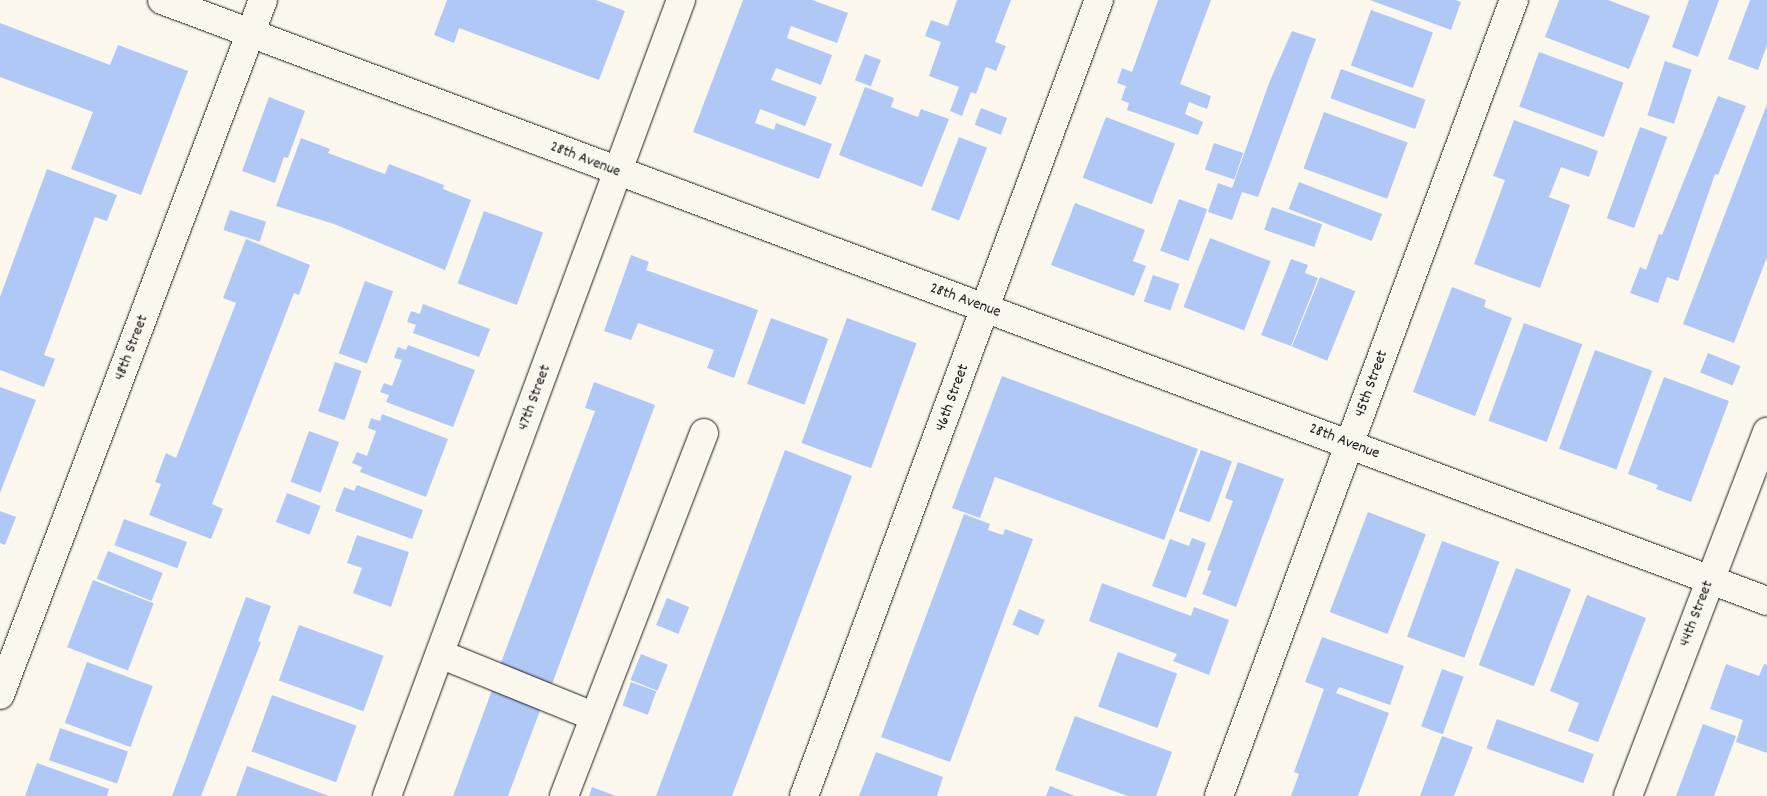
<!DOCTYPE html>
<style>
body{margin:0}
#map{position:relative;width:1767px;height:796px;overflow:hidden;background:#fbf7ec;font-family:Dekko,sans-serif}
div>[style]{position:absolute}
.building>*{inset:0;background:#b0c8f6;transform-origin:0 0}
.roads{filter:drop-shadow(0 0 1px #1c1c1c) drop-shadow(0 0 1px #1c1c1c)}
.minor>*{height:28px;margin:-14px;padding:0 14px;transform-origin:14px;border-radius:14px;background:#fbf7ec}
span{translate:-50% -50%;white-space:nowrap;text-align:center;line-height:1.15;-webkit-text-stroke:4.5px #fbf7ec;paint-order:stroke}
.street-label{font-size:16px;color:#1c1c1c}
</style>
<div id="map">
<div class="building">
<div style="clip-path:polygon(447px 0,596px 0,625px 11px,599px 80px,459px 28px,454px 43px,434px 35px)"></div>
<div style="clip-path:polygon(743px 0,812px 0,848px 13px,837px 43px,791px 26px,787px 38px,832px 55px,821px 85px,776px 68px,771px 80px,817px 97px,805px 126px,760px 109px,755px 123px,774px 130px,776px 123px,832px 144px,819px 179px,693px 132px)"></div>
<div style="clip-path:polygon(957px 0,1011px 0,995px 42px,1006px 46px,996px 71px,986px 67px,976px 94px,971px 92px,962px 116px,950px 111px,959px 87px,929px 76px,941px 42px,925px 36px,931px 20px,948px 26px)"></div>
<div style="clip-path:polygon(1158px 0,1211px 0,1180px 84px,1211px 96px,1207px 109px,1189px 102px,1185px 114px,1203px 122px,1198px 135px,1127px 110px,1129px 103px,1121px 100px,1126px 86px,1117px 83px,1122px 68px,1132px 72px)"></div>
<div style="clip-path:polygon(1370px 0,1455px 0,1461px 2px,1451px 30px)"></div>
<div style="clip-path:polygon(1559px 0,1608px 0,1650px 16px,1629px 69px,1545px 37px)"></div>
<div style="clip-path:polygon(1689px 0,1719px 0,1698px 57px,1672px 47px)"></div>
<div style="clip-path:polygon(1750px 0,1767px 0,1767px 45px,1758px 70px,1728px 59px)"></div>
<div style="left:1371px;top:10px;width:66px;height:59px;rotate:20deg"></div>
<div style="clip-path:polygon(0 23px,110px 65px,118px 45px,188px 71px,141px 195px,71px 169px,93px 112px,0 77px)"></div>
<div style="clip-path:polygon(1292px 31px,1316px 39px,1258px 197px,1242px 192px,1232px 220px,1208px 212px,1218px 183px,1232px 188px,1269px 83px)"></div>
<div style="left:1539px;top:52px;width:90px;height:58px;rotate:20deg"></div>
<div style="left:865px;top:54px;width:17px;height:28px;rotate:21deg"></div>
<div style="left:1665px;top:61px;width:28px;height:57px;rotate:18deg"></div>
<div style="left:1341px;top:69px;width:90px;height:31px;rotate:20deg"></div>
<div style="clip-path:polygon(865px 87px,894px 98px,891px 107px,918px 117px,921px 109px,949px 119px,922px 187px,839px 155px)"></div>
<div style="clip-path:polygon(1718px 96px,1746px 106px,1718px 175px,1715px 174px,1678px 281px,1667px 277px,1658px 303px,1630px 293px,1640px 267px,1646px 270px,1659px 234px,1662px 235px)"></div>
<div style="clip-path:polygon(269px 97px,305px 111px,288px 158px,284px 157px,275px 183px,242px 171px)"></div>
<div style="clip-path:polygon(1767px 104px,1767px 257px,1734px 343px,1683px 324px)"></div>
<div style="left:981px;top:108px;width:28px;height:18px;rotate:21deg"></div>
<div style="left:1324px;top:112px;width:89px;height:60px;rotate:20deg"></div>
<div style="left:1106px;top:117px;width:74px;height:65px;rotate:21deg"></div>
<div style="clip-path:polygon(1514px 120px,1598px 151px,1589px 177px,1561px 167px,1549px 197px,1570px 205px,1540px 288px,1474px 264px,1505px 180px,1493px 176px)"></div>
<div style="left:1640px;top:127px;width:29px;height:97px;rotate:20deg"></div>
<div style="left:959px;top:137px;width:30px;height:78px;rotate:21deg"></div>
<div style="clip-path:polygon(301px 138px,330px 149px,328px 153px,385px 174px,389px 164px,444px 185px,443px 189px,471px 200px,445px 270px,334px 224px,276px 206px)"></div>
<div style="left:1214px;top:143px;width:31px;height:28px;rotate:19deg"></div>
<div style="clip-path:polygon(47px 169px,117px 195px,107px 221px,95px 217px,44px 355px,55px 359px,44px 387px,0 370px,0 297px)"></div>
<div style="left:1299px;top:182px;width:89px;height:29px;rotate:21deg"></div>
<div style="left:1179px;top:199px;width:30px;height:55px;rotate:20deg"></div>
<div style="clip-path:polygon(1075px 203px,1145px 230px,1133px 261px,1146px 266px,1134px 296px,1051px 265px)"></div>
<div style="left:1272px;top:207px;width:53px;height:24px;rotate:19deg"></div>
<div style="left:230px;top:210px;width:38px;height:21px;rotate:18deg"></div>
<div style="left:484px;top:211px;width:63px;height:77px;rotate:20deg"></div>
<div style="left:1210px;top:238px;width:65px;height:74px;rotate:21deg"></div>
<div style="clip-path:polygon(246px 239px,310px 265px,299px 295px,294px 293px,212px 504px,223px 509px,211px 539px,149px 515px,161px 484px,155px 482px,166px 453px,176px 458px,236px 303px,223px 298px)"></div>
<div style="clip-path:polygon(631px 255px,649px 262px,646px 270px,758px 310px,734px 378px,707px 368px,714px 350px,638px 323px,631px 340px,604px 331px)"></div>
<div style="clip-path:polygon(1291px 259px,1308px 265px,1305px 273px,1318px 278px,1291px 346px,1261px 335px)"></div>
<div style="left:1153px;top:275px;width:28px;height:28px;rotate:19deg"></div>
<div style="left:1320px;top:277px;width:38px;height:75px;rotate:22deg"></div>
<div style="left:365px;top:281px;width:30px;height:77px;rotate:20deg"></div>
<div style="clip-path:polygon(1452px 287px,1486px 300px,1484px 307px,1512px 318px,1475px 416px,1413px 392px)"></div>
<div style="clip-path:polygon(423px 304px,490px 329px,479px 357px,413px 333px,416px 325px,407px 322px,411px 311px,420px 314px)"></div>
<div style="left:771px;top:318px;width:61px;height:70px;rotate:20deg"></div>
<div style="left:847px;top:318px;width:74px;height:133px;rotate:20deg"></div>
<div style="left:1524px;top:323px;width:62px;height:104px;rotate:20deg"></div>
<div style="clip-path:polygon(408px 345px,475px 370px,453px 427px,386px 402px,389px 395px,380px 392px,384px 383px,392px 386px,402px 360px,394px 358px,398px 347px,406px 350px)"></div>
<div style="left:1595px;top:350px;width:61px;height:105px;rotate:20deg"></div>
<div style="left:1708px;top:353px;width:35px;height:21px;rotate:22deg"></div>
<div style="left:335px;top:362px;width:28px;height:52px;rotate:19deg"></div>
<div style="clip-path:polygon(1002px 376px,1198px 449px,1164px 540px,995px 477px,980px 518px,952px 508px)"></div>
<div style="clip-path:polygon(1664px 377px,1729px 401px,1691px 502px,1656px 489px,1658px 485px,1628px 474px)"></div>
<div style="clip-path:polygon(594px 382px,655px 405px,551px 687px,499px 668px,595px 411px,585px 408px)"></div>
<div style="clip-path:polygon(0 387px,36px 400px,0 493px)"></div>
<div style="clip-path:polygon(382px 414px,448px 439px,426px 497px,360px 472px,362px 467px,352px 463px,357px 452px,367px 456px,376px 431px,368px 428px,371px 418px,380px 421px)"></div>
<div style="left:309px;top:431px;width:32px;height:54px;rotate:20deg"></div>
<div style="clip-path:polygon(785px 450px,852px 476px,758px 727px,732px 796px,656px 796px)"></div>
<div style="left:1201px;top:450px;width:33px;height:65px;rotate:20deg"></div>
<div style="clip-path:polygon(1238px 462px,1284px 479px,1236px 607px,1202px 594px,1211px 571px,1207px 570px,1233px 501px,1225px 498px)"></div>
<div style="clip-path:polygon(357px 485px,423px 510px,412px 539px,335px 511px,344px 487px,354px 491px)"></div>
<div style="left:287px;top:493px;width:36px;height:31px;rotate:21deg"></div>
<div style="clip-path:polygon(0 511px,16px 517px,5px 545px,0 543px)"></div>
<div style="left:1368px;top:512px;width:62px;height:107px;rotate:21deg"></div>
<div style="clip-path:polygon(964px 514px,990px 524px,988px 530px,1003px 535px,1005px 529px,1033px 539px,950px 762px,881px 737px)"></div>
<div style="left:124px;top:519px;width:67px;height:28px;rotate:20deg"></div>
<div style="clip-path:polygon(357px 535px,409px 552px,391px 607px,353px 593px,362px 568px,347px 563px)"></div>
<div style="clip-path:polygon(1192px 538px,1206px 543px,1186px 598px,1152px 586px,1170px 539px,1189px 546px)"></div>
<div style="left:1442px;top:541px;width:61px;height:102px;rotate:20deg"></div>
<div style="left:108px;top:551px;width:59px;height:30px;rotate:22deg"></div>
<div style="left:1516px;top:568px;width:59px;height:104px;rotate:21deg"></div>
<div style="left:93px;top:580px;width:65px;height:72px;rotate:21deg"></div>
<div style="clip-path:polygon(1102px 583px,1191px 616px,1194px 607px,1229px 620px,1209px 675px,1173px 661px,1177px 654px,1089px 621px)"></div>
<div style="clip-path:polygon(1587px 595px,1646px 618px,1598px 742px,1568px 731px,1579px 703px,1550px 691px)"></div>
<div style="clip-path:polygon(246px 597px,271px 606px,258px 641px,261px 642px,201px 796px,172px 796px)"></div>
<div style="left:667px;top:598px;width:24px;height:29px;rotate:22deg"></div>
<div style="left:1019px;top:609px;width:28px;height:17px;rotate:23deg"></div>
<div style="left:299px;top:625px;width:90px;height:59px;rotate:20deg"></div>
<div style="clip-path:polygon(1322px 637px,1404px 666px,1390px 705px,1339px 687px,1336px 693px,1389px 713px,1358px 796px,1291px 796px,1299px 774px,1294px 772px,1324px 689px,1305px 682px)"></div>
<div style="left:1118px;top:652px;width:63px;height:58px;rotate:20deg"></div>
<div style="left:641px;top:654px;width:29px;height:28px;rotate:22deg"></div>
<div style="left:87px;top:662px;width:70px;height:65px;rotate:20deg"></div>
<div style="clip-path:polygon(1726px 664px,1759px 676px,1764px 664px,1767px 665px,1767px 753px,1736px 742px,1743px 720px,1710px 709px)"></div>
<div style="left:1442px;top:669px;width:23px;height:61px;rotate:20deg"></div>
<div style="clip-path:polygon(495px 682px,544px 700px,508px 796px,453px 796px)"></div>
<div style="left:631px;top:682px;width:27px;height:25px;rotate:20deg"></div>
<div style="left:272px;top:695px;width:90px;height:60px;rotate:20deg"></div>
<div style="clip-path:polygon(1075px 716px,1172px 752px,1156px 796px,1128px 796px,1055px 770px)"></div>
<div style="left:1497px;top:719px;width:103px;height:31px;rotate:20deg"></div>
<div style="clip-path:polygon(1703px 724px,1736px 736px,1714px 796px,1676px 796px)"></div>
<div style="left:60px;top:728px;width:72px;height:34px;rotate:19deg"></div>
<div style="clip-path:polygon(1442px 736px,1473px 747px,1454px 796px,1420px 796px)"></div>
<div style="clip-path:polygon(876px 752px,943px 777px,937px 796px,859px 796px)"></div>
<div style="clip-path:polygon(37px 763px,109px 789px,107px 796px,25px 796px)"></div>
<div style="clip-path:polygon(247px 766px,329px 796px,236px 796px)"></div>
<div style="clip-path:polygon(1050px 786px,1075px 796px,1046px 796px)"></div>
<div style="clip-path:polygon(592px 787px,616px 796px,589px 796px)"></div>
</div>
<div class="roads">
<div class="minor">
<div style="left:162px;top:0;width:1714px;rotate:20.53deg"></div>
<div style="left:440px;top:654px;width:165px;rotate:22.1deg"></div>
<div style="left:0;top:695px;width:743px;rotate:-69.27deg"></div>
<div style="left:387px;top:796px;width:849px;rotate:-69.73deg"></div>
<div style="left:564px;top:796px;width:389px;rotate:-68.9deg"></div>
<div style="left:804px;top:796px;width:849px;rotate:-69.67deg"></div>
<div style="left:1219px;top:796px;width:849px;rotate:-69.67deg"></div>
<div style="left:1628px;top:796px;width:390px;rotate:-69.1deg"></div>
</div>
</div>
<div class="street-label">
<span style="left:585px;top:160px;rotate:21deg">28th Avenue</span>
<span style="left:965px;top:301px;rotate:20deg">28th Avenue</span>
<span style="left:132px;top:348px;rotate:-69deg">48th Street</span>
<span style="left:1372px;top:384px;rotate:-70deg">45th Street</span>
<span style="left:535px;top:398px;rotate:-70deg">47th Street</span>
<span style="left:953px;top:398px;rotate:-70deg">46th Street</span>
<span style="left:1344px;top:442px;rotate:21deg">28th Avenue</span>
<span style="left:1697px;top:614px;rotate:-69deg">44th Street</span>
</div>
</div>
